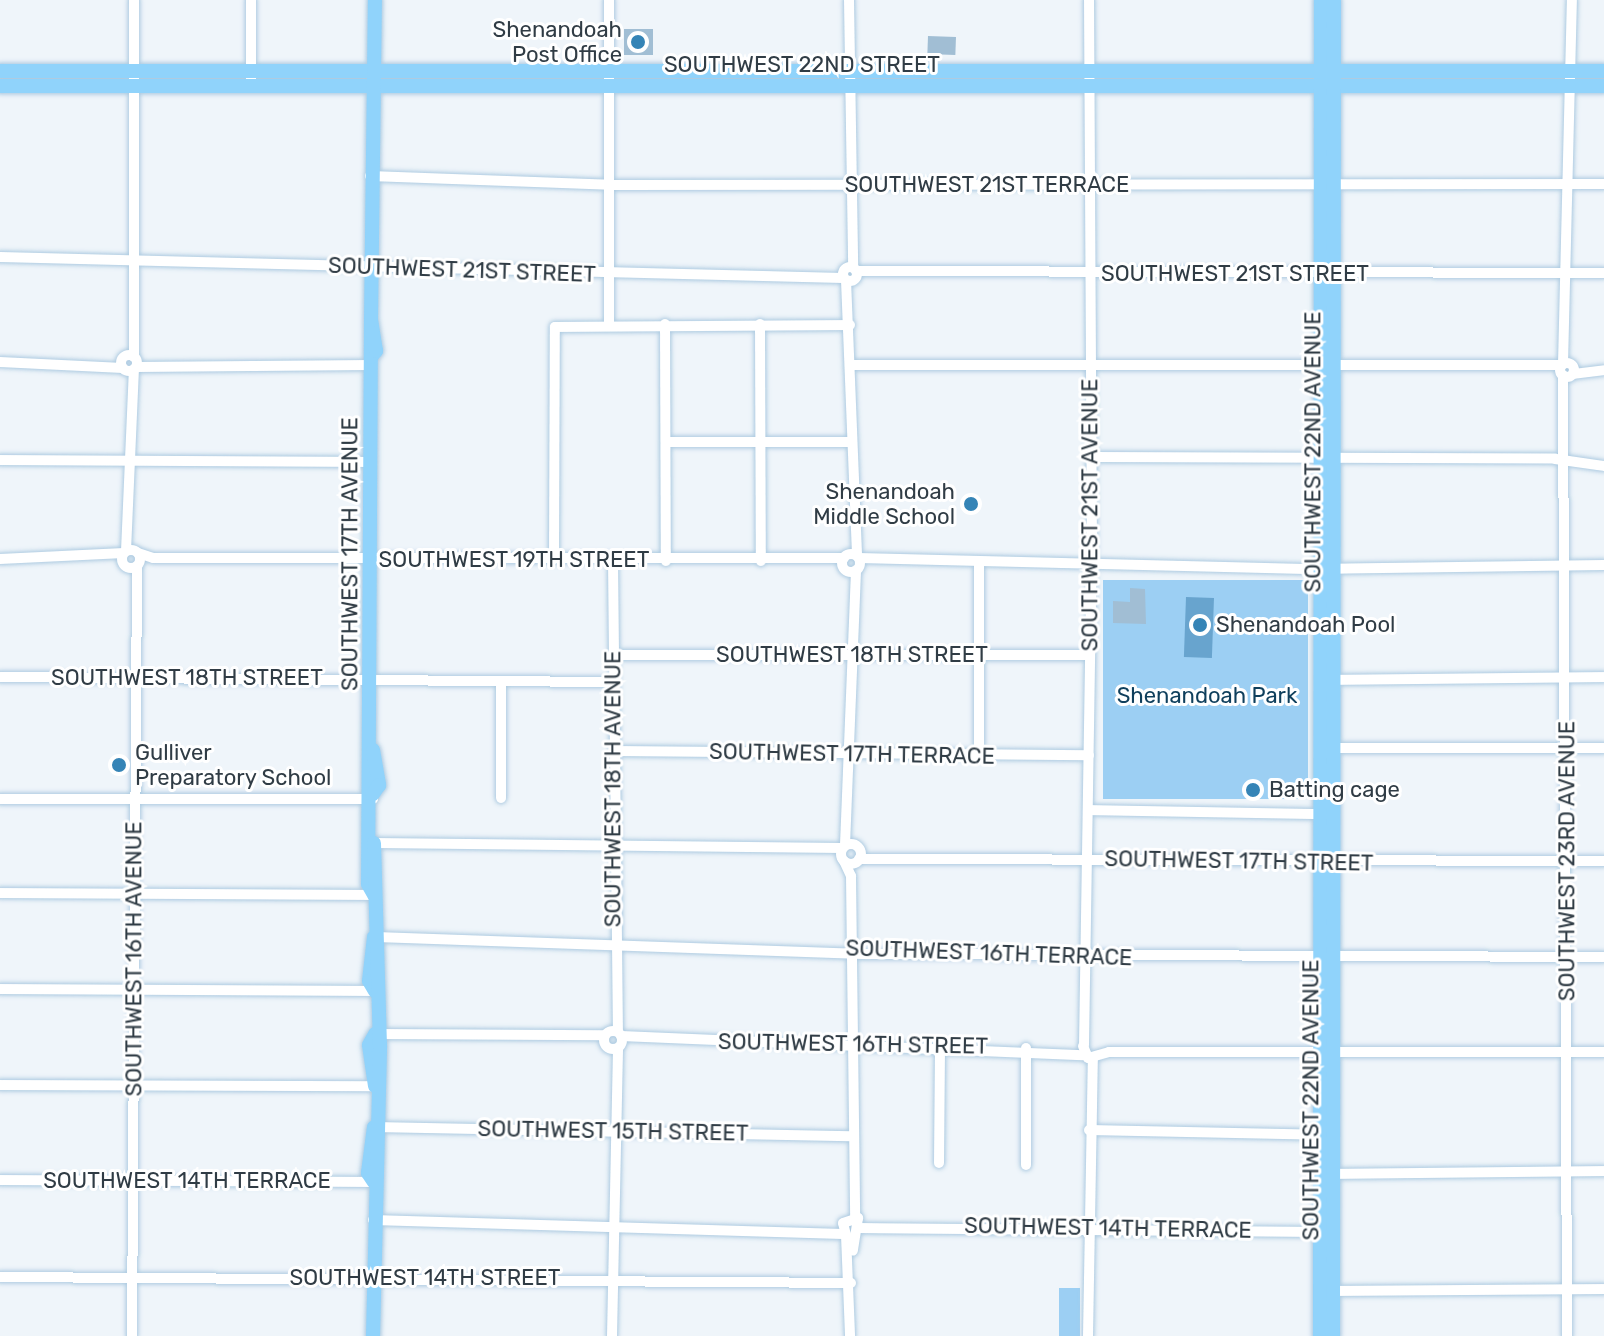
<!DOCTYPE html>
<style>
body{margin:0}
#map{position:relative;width:1604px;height:1336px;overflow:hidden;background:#eff5fa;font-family:Rubik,sans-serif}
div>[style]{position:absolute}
.green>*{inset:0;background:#9ccff3;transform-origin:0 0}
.water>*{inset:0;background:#68a4ce;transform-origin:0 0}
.building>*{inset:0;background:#a1bed4;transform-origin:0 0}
.roads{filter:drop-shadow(0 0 2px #aecbe1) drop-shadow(0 0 2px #aecbe1)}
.minor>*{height:10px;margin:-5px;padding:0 5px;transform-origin:5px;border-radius:5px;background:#fff}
.minor>.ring{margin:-5px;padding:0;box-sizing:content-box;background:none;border:10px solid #fff;border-radius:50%}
.major>*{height:14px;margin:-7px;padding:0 7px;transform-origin:7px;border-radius:7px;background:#90d3fb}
.dots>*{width:22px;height:22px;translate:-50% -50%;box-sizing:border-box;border:4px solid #fff;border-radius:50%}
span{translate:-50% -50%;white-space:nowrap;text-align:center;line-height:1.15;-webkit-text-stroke:6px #fff;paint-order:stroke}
.poi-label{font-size:22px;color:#303c45}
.right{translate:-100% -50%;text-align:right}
.left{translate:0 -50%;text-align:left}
.street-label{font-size:22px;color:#303c45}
.park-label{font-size:22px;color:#0f3f5c}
</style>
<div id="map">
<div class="green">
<div style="left:1103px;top:580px;width:205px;height:219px"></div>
<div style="left:1059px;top:1288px;width:21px;height:48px"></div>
</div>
<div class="water">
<div style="left:1186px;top:597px;width:28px;height:60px;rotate:2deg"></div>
</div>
<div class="building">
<div style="left:624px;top:29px;width:29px;height:26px"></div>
<div style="left:928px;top:36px;width:28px;height:18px;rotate:2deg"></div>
<div style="clip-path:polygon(1130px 588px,1145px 589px,1146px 624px,1113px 623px,1113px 601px,1130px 602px)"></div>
</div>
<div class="roads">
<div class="minor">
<div style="left:134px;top:0;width:357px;rotate:90deg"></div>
<div style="left:609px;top:0;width:323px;rotate:90deg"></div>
<div style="left:849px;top:0;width:268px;rotate:89.1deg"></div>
<div style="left:251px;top:86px;width:86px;rotate:-90deg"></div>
<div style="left:370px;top:176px;width:240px;rotate:2.1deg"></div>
<div style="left:610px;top:185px;width:994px;rotate:-0.06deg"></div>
<div style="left:0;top:257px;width:843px;rotate:1.43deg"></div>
<div class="ring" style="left:843px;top:267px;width:4px;height:4px"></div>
<div style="left:856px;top:271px;width:748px;rotate:0.15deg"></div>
<div style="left:846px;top:280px;width:276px;rotate:87.7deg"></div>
<div style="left:665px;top:324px;width:237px;rotate:89.8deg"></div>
<div style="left:760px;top:324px;width:237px;rotate:89.8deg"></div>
<div class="ring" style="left:121px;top:355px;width:6px;height:6px"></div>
<div style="left:0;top:362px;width:123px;rotate:2.8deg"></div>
<div class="ring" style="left:1560px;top:363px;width:4px;height:4px"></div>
<div style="left:1563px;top:364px;width:364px;rotate:-88.6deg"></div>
<div style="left:850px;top:365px;width:712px"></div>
<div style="left:136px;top:367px;width:235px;rotate:-0.5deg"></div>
<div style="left:1573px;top:374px;width:31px;rotate:-7deg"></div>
<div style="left:1563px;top:375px;width:961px;rotate:89.76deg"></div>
<div style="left:666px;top:442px;width:185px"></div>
<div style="left:1091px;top:457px;width:464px;rotate:0.2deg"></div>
<div style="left:1555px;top:459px;width:49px;rotate:8.1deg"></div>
<div style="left:0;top:460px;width:371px;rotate:0.3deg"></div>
<div class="ring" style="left:122px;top:550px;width:8px;height:8px"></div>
<div style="left:126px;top:551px;width:182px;rotate:-87.5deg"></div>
<div style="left:138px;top:553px;width:16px;rotate:18deg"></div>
<div style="left:153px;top:558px;width:691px"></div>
<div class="ring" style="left:842px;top:554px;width:8px;height:8px"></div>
<div style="left:859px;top:558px;width:457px;rotate:1.4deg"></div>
<div style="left:1316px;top:569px;width:288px;rotate:-0.8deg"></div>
<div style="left:0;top:559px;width:124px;rotate:-2.8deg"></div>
<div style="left:554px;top:559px;width:232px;rotate:-89.8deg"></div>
<div style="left:555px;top:327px;width:295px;rotate:-0.4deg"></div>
<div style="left:613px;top:560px;width:472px;rotate:89.4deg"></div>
<div style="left:613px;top:655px;width:477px"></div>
<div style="left:0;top:677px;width:613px;rotate:0.47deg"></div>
<div style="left:1328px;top:680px;width:276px;rotate:-0.6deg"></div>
<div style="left:501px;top:681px;width:117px;rotate:90deg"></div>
<div style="left:1328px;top:748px;width:276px"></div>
<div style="left:614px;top:751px;width:475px;rotate:0.5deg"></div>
<div style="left:979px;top:755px;width:191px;rotate:-90deg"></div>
<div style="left:0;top:799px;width:373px"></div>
<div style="left:1089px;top:810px;width:233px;rotate:1deg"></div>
<div style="left:374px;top:843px;width:468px;rotate:0.6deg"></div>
<div class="ring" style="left:841px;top:844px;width:10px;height:10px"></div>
<div style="left:845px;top:845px;width:275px;rotate:-87.7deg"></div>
<div style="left:859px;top:859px;width:745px;rotate:0.15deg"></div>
<div style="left:844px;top:861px;width:17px;rotate:65deg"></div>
<div style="left:851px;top:876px;width:340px;rotate:89.3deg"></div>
<div style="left:0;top:893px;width:374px;rotate:0.3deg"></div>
<div style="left:374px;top:937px;width:491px;rotate:2deg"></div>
<div style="left:865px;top:954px;width:739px;rotate:0.23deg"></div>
<div style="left:0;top:989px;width:375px;rotate:0.3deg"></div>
<div class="ring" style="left:604px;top:1031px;width:8px;height:8px"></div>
<div style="left:376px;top:1034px;width:229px;rotate:0.3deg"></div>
<div style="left:621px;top:1036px;width:462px;rotate:2.4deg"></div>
<div style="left:1084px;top:1045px;width:492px;rotate:-89.1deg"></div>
<div style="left:1092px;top:553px;width:553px;rotate:-90.31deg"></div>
<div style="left:1083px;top:1046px;width:13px;rotate:67deg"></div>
<div style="left:1088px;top:1058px;width:22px;rotate:-16deg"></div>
<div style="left:1109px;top:1052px;width:495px"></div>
<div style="left:0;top:1085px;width:375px;rotate:0.2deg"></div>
<div style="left:374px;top:1127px;width:477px;rotate:1.1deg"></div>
<div style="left:1089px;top:1130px;width:231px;rotate:1.2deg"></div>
<div style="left:939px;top:1163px;width:116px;rotate:-89.5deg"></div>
<div style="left:1026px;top:1165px;width:117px;rotate:-90deg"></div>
<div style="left:1330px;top:1174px;width:274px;rotate:-0.6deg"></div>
<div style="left:0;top:1180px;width:374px;rotate:0.3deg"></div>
<div style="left:373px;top:1220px;width:470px;rotate:1.7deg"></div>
<div style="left:858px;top:1228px;width:465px;rotate:0.5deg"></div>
<div style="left:846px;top:1235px;width:101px;rotate:87.7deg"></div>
<div style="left:846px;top:1235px;width:12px;rotate:-104deg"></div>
<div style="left:843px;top:1223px;width:16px;rotate:-18deg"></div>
<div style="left:858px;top:1218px;width:33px;rotate:99deg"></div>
<div style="left:0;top:1277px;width:851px;rotate:0.4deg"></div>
<div style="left:1333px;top:1291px;width:271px;rotate:-0.4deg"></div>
<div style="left:132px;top:1336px;width:770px;rotate:-89.63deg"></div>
<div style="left:612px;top:1336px;width:288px;rotate:-88.8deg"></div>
<div style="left:1088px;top:1336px;width:279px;rotate:-89deg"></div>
</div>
<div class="major">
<div style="left:0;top:71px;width:1604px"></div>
<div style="left:0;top:86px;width:1604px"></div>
<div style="left:371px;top:320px;width:564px;rotate:90.3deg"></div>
<div style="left:368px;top:884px;width:13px;rotate:61deg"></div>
<div style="left:371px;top:357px;width:8px;rotate:-50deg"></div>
<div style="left:376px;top:351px;width:31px;rotate:-99deg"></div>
<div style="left:371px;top:320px;width:320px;rotate:-89.3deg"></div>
<div style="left:373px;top:750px;width:36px;rotate:80deg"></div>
<div style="left:379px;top:785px;width:11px;rotate:124deg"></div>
<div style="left:374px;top:937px;width:44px;rotate:96.5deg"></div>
<div style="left:369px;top:981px;width:12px;rotate:59deg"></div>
<div style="left:375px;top:1086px;width:41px;rotate:-98.3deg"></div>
<div style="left:369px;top:1045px;width:13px;rotate:-61deg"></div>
<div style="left:374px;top:1182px;width:11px;rotate:-124deg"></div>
<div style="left:368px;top:1173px;width:46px;rotate:-82.6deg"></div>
<div style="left:373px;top:1336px;width:290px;rotate:-88.6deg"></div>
<div style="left:380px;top:1046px;width:203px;rotate:-91.7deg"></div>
<div style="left:1320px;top:1336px;width:1336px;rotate:-89.96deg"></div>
<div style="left:1333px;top:1336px;width:1336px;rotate:-89.96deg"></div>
</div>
</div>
<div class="dots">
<div style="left:638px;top:42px;background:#3584b6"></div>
<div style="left:971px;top:504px;background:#3584b6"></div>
<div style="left:1200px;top:625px;background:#3584b6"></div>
<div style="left:119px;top:765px;background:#3584b6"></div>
<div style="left:1253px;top:790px;background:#3584b6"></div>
</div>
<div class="poi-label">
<span class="right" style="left:622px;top:42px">Shenandoah<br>Post Office</span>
<span class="right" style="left:955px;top:504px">Shenandoah<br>Middle School</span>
<span class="left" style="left:1216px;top:625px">Shenandoah Pool</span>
<span class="left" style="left:135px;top:765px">Gulliver<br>Preparatory School</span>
<span class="left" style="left:1269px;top:790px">Batting cage</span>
</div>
<div class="street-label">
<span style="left:802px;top:65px">SOUTHWEST 22ND STREET</span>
<span style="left:987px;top:185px">SOUTHWEST 21ST TERRACE</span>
<span style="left:462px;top:270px;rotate:2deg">SOUTHWEST 21ST STREET</span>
<span style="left:1235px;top:274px">SOUTHWEST 21ST STREET</span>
<span style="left:1313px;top:452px;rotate:-90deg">SOUTHWEST 22ND AVENUE</span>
<span style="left:1090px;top:515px;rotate:-90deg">SOUTHWEST 21ST AVENUE</span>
<span style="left:350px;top:554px;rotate:-90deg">SOUTHWEST 17TH AVENUE</span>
<span style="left:514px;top:560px">SOUTHWEST 19TH STREET</span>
<span style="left:852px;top:655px">SOUTHWEST 18TH STREET</span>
<span style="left:187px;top:678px">SOUTHWEST 18TH STREET</span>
<span style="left:852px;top:754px;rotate:1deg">SOUTHWEST 17TH TERRACE</span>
<span style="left:613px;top:789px;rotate:-90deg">SOUTHWEST 18TH AVENUE</span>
<span style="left:1239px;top:861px;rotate:1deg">SOUTHWEST 17TH STREET</span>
<span style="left:1567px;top:861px;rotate:-90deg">SOUTHWEST 23RD AVENUE</span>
<span style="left:989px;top:953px;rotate:2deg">SOUTHWEST 16TH TERRACE</span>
<span style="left:134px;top:959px;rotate:-90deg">SOUTHWEST 16TH AVENUE</span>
<span style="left:853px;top:1044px;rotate:1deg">SOUTHWEST 16TH STREET</span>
<span style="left:1311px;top:1100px;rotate:-90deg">SOUTHWEST 22ND AVENUE</span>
<span style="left:613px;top:1131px;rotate:1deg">SOUTHWEST 15TH STREET</span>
<span style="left:187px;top:1181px">SOUTHWEST 14TH TERRACE</span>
<span style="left:1108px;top:1228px;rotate:1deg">SOUTHWEST 14TH TERRACE</span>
<span style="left:425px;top:1278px">SOUTHWEST 14TH STREET</span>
</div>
<div class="park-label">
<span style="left:1207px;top:696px">Shenandoah Park</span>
</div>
</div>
